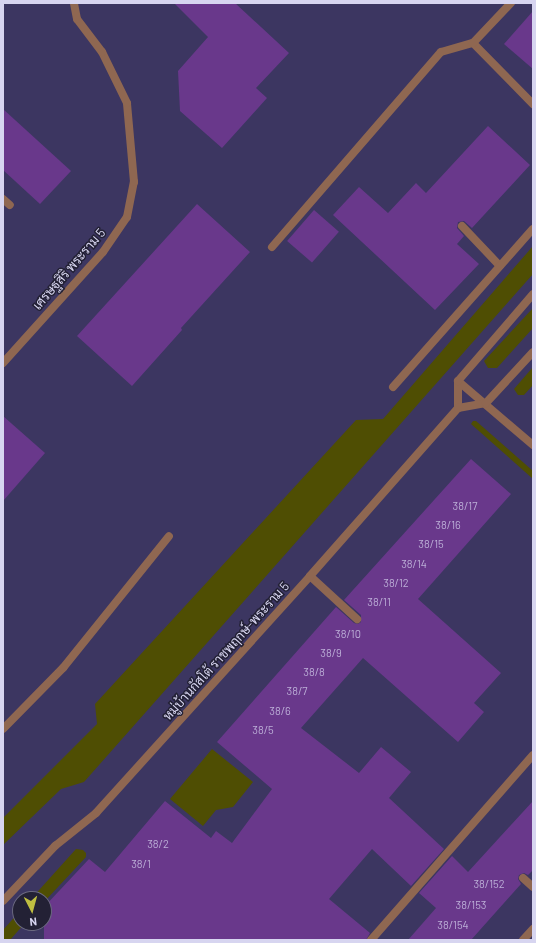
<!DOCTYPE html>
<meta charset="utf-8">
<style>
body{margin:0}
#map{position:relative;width:536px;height:943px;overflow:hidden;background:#3c3661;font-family:Barlow,Sarabun,sans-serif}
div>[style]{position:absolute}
.green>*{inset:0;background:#4f4e03}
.building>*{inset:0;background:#69388b;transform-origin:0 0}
.lane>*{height:8px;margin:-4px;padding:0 4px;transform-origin:4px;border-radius:4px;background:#8f6751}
.street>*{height:8px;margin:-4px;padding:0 4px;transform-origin:4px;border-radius:4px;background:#8f6751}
span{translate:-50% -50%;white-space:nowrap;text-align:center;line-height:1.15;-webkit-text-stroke:3px #232135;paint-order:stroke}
.number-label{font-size:11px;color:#bcaed7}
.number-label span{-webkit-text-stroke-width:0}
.street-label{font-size:13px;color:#d7d5f0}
.frame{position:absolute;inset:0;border:4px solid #d7d5f0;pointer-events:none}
.north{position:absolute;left:12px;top:891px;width:40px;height:40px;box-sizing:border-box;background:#232135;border:1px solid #6b6980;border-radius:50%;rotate:174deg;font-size:11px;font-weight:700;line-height:16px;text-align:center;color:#d7d5f0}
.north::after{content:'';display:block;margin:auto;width:14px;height:18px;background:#bfbe41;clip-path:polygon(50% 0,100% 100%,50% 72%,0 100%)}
</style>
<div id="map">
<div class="green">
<div style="clip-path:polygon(533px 246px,533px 274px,84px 782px,61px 789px,3px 845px,3px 818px,97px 724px,95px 704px,356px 420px,383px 419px)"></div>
<div style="clip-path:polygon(533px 308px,533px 328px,497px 368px,488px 368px,484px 361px)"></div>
<div style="clip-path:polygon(533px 367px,533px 385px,524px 395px,518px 395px,514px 389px)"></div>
<div style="clip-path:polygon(473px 421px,476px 421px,533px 471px,533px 479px,471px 424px)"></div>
<div style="clip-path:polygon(212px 749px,253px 782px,233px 807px,216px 810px,203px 826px,170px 799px)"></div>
<div style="clip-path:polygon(76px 849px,83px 850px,86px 853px,86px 857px,44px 902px,44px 899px,31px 899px)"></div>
<div style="clip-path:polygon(20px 911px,20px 923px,25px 923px,10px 940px,3px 940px,3px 930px)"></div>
</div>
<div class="building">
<div style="clip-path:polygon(174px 3px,235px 3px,289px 53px,256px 88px,267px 98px,222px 148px,180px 111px,178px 71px,208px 37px)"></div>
<div style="clip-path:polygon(533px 11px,533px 69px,504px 44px)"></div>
<div style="clip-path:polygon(3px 109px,71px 171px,40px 204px,3px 170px)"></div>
<div style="clip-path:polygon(488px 126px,530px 165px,472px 228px,464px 221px,458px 222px,457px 228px,464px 236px,457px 244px,479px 264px,435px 310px,333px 215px,359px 187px,388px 213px,416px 183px,426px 193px)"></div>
<div style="clip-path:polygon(197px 204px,250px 252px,181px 328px,182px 330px,132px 386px,77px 336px)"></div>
<div style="left:314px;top:210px;width:33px;height:41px;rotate:41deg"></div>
<div style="clip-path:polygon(3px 416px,45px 453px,3px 501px)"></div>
<div style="clip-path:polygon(471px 459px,511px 494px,418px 599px,501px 673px,474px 703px,484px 712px,458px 742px,363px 658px,301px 728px,359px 773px,381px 747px,411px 772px,389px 798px,444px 849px,411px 886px,372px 849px,329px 899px,370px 933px,366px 940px,44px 940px,44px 907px,89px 859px,105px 872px,165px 801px,211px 838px,216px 831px,232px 843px,272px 789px,217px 742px,336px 607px,354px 623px,358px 624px,361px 622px,361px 615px,344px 600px)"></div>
<div style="clip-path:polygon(533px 801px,533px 870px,528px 875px,524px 873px,519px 875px,518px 879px,521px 884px,471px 940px,408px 940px,436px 908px,419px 893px,452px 856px,468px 872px)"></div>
</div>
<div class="lane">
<div style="left:310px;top:576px;width:64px;rotate:42.5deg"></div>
<div style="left:3px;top:729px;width:86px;rotate:-45.5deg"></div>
<div style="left:63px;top:668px;width:169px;rotate:-51.2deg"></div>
<div style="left:523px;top:878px;width:13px;rotate:42deg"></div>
</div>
<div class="street">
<div style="left:473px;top:43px;width:86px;rotate:45.5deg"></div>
<div style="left:3px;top:199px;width:9px;rotate:41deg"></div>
<div style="left:462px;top:226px;width:55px;rotate:46.5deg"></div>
<div style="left:272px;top:247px;width:258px;rotate:-49.1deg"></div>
<div style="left:441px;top:52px;width:33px;rotate:-16deg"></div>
<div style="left:473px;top:43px;width:55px;rotate:-46.5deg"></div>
<div style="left:3px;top:363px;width:149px;rotate:-48deg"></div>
<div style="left:103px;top:252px;width:42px;rotate:-55.6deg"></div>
<div style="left:127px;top:217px;width:36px;rotate:-79deg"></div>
<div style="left:134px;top:182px;width:79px;rotate:-95.1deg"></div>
<div style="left:127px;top:103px;width:57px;rotate:-116.1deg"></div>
<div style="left:102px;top:52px;width:41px;rotate:-127.1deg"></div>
<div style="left:77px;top:19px;width:16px;rotate:-101deg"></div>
<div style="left:458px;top:381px;width:99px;rotate:40.5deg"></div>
<div style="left:393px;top:387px;width:211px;rotate:-48.5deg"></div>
<div style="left:458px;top:408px;width:27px;rotate:-90deg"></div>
<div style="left:458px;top:381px;width:115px;rotate:-49.2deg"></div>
<div style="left:3px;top:901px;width:76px;rotate:-46.6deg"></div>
<div style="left:55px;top:846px;width:53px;rotate:-38.8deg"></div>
<div style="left:96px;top:813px;width:319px;rotate:-47.9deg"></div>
<div style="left:310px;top:576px;width:224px;rotate:-48.6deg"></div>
<div style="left:458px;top:408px;width:28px;rotate:-10deg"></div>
<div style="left:486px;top:403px;width:69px;rotate:-47.3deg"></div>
<div style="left:371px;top:940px;width:246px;rotate:-48.8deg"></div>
<div style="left:523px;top:940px;width:15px;rotate:-48deg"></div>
</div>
<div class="number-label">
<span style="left:465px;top:506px">38/17</span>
<span style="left:448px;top:525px">38/16</span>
<span style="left:431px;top:544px">38/15</span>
<span style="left:414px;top:564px">38/14</span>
<span style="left:396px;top:583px">38/12</span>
<span style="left:379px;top:602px">38/11</span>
<span style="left:348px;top:634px">38/10</span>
<span style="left:331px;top:653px">38/9</span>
<span style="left:314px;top:672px">38/8</span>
<span style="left:297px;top:691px">38/7</span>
<span style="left:280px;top:711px">38/6</span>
<span style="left:263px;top:730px">38/5</span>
<span style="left:158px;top:844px">38/2</span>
<span style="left:141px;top:864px">38/1</span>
<span style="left:489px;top:884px">38/152</span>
<span style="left:471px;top:905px">38/153</span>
<span style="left:453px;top:925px">38/154</span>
</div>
<div class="street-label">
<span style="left:69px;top:269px;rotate:-49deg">เศรษฐสิริ พระราม 5</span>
<span style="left:226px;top:651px;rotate:-48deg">หมู่บ้านกัสโต้ ราชพฤกษ์-พระราม 5</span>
</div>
<div class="frame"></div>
<div class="north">N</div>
</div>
